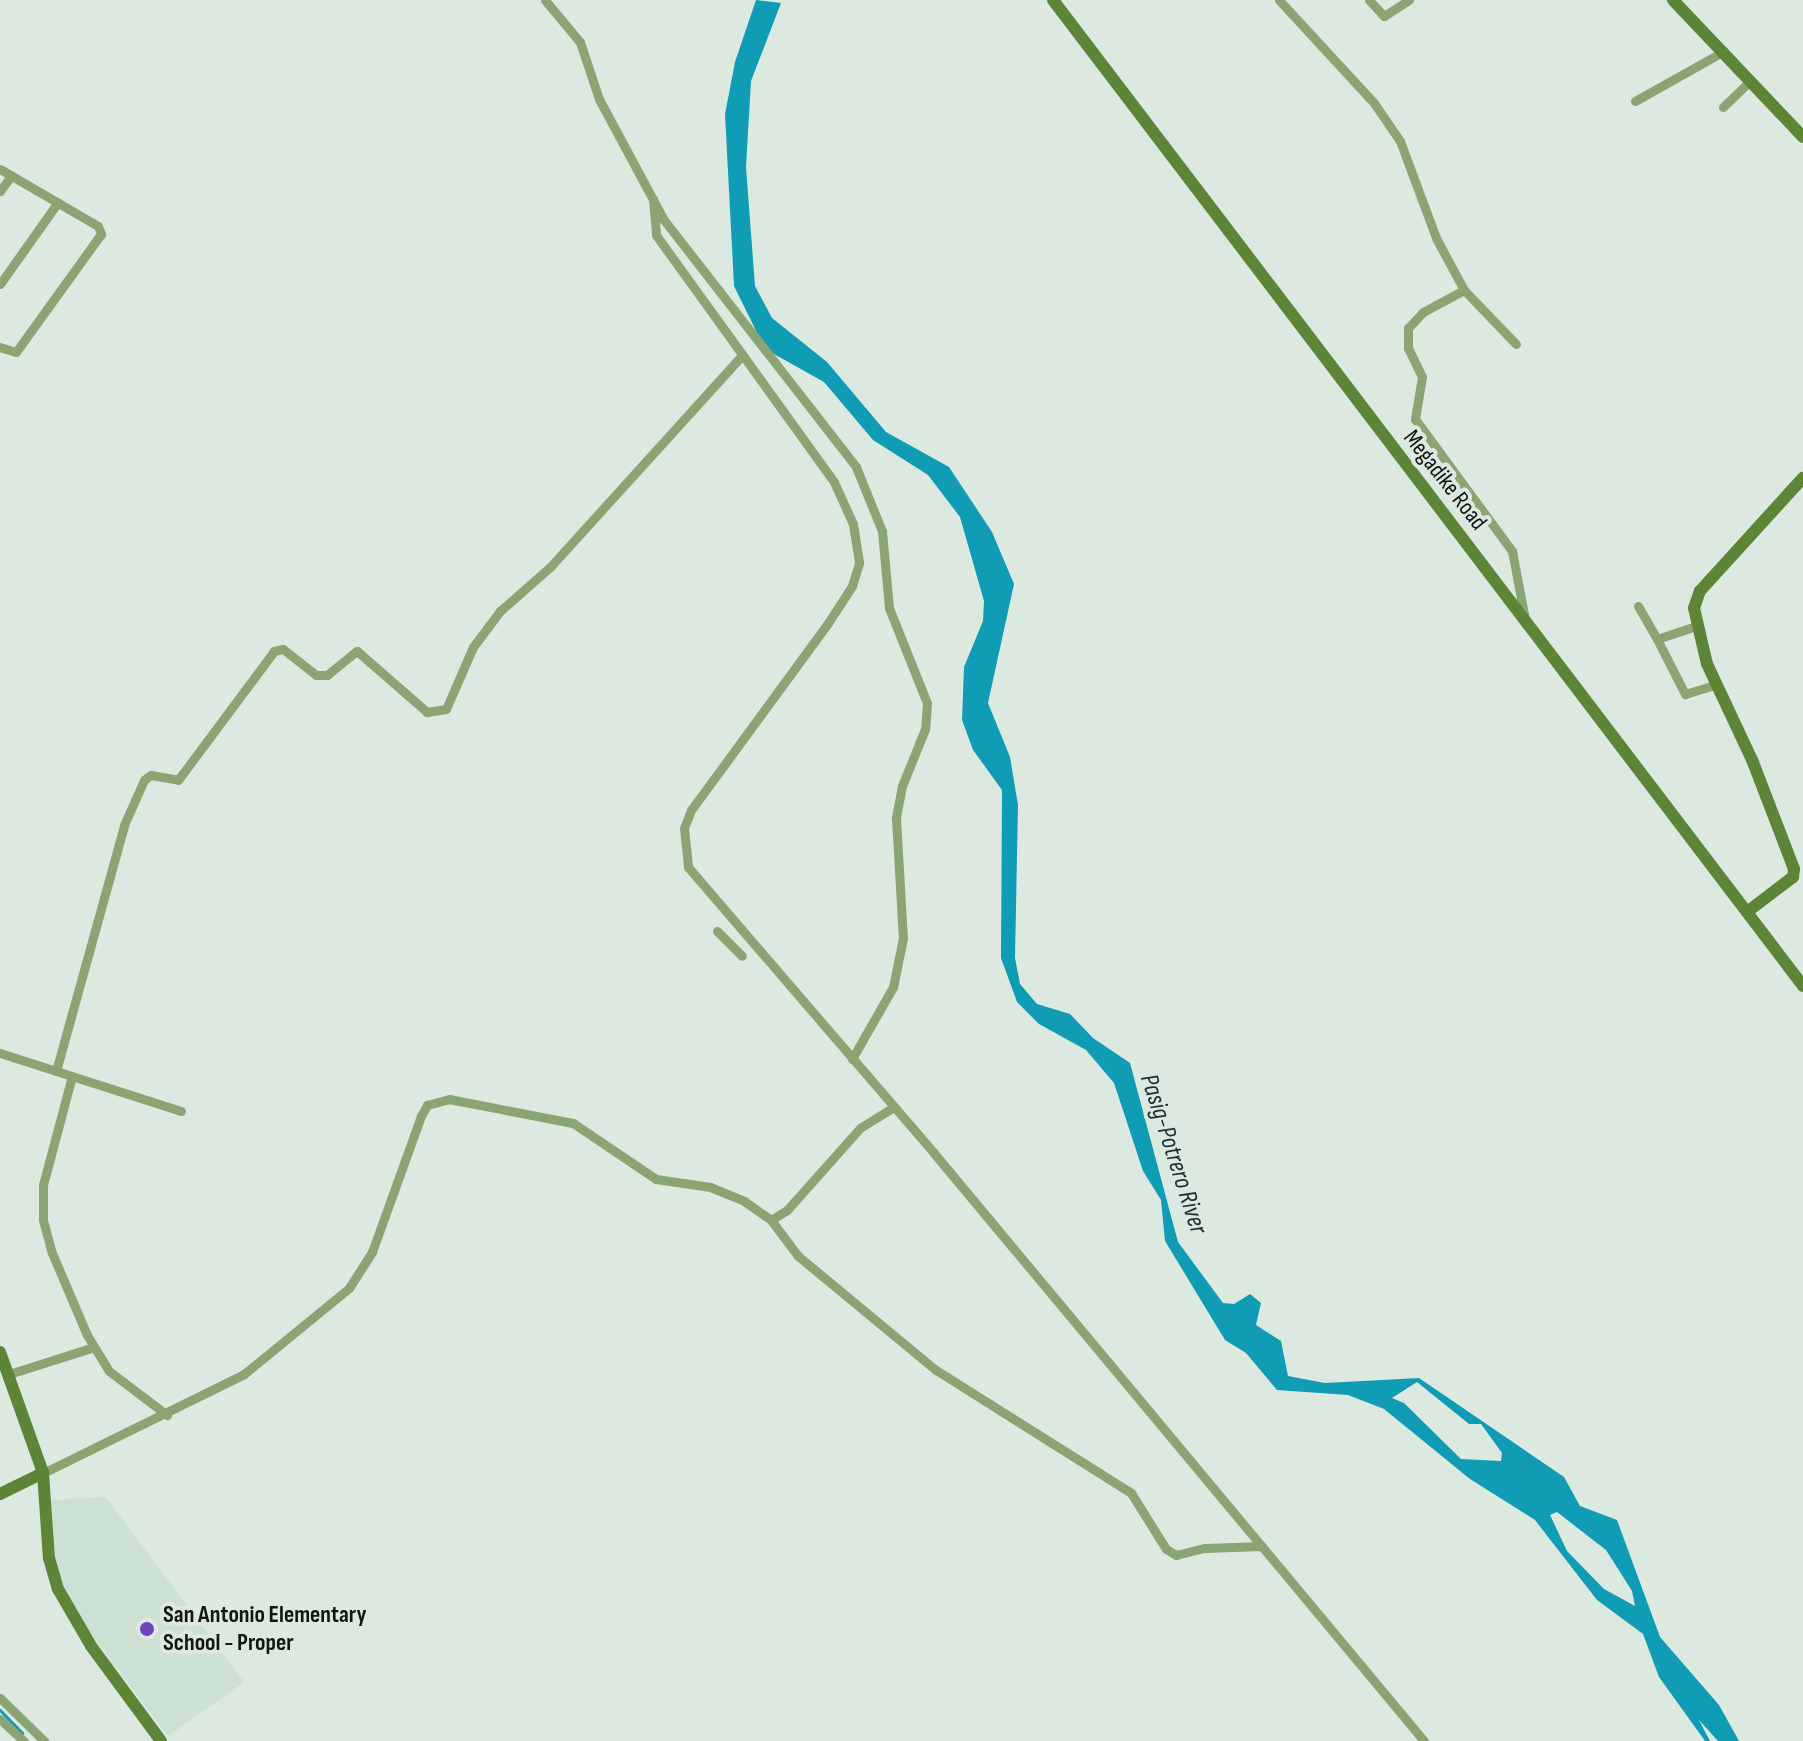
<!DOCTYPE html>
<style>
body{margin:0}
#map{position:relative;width:1803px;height:1741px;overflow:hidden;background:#dce9e1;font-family:"Sofia Sans Condensed",sans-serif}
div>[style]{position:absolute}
.built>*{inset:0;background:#cce0d3}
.water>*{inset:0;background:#109cb5}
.stream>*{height:3px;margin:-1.5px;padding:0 1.5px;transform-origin:1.5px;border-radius:1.5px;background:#109cb5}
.street>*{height:9px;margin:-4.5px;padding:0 4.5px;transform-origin:4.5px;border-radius:4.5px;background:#8aa573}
.secondary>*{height:12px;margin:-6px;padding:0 6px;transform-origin:6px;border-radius:6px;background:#5e8537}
.dots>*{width:22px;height:22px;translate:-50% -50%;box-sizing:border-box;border:4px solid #dce9e1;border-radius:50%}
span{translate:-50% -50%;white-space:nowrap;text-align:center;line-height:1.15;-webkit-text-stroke:8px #dce9e1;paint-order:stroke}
.street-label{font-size:24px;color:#111513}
.poi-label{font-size:24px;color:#111513;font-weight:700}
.left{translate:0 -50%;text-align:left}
.water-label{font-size:26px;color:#1b2f34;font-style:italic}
</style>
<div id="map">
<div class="built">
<div style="clip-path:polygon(106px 1497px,244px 1682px,168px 1736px,70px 1606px,54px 1560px,52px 1500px)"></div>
</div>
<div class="water">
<div style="clip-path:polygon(evenodd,756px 0,781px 3px,751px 81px,746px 167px,755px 286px,772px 318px,827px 362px,886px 432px,949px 467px,992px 532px,1014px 584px,988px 703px,1010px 757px,1018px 805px,1015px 958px,1020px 984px,1037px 1004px,1070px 1014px,1093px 1038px,1130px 1063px,1178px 1242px,1223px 1303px,1234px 1304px,1250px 1294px,1261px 1303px,1256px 1325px,1281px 1341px,1288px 1376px,1325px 1383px,1419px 1378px,1564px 1477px,1580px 1506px,1617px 1520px,1660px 1637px,1719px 1705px,1739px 1741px,1718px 1741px,1699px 1720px,1710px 1741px,1705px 1741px,1659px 1677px,1643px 1634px,1597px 1600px,1535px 1520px,1470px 1479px,1384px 1409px,1348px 1395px,1277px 1390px,1246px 1353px,1225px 1340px,1165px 1241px,1161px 1200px,1143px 1171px,1114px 1083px,1086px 1050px,1039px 1024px,1017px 1002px,1001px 958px,1002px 790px,973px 750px,962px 720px,964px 667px,983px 621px,984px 601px,960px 517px,928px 475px,873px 440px,824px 382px,765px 349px,734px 286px,725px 114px,735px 62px,756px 0,1417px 1382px,1469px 1424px,1481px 1424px,1502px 1453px,1501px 1461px,1461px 1459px,1404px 1403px,1392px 1398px,1417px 1382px,756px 0,1557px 1512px,1606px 1550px,1632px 1591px,1635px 1606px,1604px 1589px,1567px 1551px,1550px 1515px,1557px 1512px)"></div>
</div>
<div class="stream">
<div style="left:0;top:1710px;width:32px;rotate:46deg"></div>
</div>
<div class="street">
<div style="left:545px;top:0;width:55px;rotate:50.2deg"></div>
<div style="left:580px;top:42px;width:60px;rotate:71.6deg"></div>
<div style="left:599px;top:99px;width:137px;rotate:61.8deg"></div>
<div style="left:664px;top:220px;width:313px;rotate:52.1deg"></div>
<div style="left:856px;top:467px;width:69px;rotate:67.9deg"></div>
<div style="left:882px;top:531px;width:77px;rotate:84.8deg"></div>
<div style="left:889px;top:608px;width:102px;rotate:68.2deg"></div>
<div style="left:927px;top:703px;width:26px;rotate:94deg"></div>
<div style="left:925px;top:729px;width:61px;rotate:112deg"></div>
<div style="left:902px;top:786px;width:33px;rotate:101deg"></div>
<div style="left:896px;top:818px;width:120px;rotate:86.7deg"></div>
<div style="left:903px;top:938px;width:50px;rotate:101.5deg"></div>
<div style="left:893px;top:987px;width:83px;rotate:119.7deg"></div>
<div style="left:1279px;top:0;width:140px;rotate:47.3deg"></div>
<div style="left:1374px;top:103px;width:46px;rotate:55.6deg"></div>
<div style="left:1400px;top:141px;width:103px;rotate:69.6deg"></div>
<div style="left:1436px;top:238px;width:59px;rotate:61.7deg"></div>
<div style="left:1464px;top:290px;width:75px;rotate:46.1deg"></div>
<div style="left:1369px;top:0;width:22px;rotate:47deg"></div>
<div style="left:1384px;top:16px;width:30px;rotate:-33deg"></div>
<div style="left:1635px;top:101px;width:102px;rotate:-29.3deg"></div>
<div style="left:1723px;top:107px;width:37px;rotate:-44deg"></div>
<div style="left:0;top:169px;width:113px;rotate:30.2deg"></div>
<div style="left:98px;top:226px;width:9px;rotate:69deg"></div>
<div style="left:101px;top:234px;width:145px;rotate:125.8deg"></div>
<div style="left:16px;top:352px;width:17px;rotate:-163deg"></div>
<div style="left:0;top:191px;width:19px;rotate:-54deg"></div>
<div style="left:653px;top:199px;width:36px;rotate:85deg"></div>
<div style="left:656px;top:235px;width:304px;rotate:54.2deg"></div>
<div style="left:834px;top:482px;width:46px;rotate:65.7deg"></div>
<div style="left:853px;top:524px;width:39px;rotate:81deg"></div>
<div style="left:859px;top:563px;width:24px;rotate:107deg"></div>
<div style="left:852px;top:586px;width:44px;rotate:123deg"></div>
<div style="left:828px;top:623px;width:232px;rotate:126.2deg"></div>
<div style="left:691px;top:810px;width:19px;rotate:111deg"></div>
<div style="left:684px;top:828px;width:39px;rotate:84deg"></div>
<div style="left:688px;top:867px;width:376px;rotate:49.3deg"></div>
<div style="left:933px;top:1152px;width:767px;rotate:50.18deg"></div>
<div style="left:0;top:284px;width:100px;rotate:-54.7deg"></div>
<div style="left:1464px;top:290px;width:47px;rotate:151.8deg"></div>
<div style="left:1423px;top:312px;width:22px;rotate:133deg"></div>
<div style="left:1408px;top:328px;width:20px;rotate:90deg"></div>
<div style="left:1408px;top:348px;width:32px;rotate:64deg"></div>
<div style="left:1422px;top:377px;width:43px;rotate:99.5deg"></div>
<div style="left:1415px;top:419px;width:164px;rotate:53.7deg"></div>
<div style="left:1512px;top:551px;width:70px;rotate:79.3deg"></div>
<div style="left:1638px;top:606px;width:38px;rotate:60deg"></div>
<div style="left:1696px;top:626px;width:41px;rotate:161.6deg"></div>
<div style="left:1657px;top:639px;width:62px;rotate:63deg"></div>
<div style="left:1685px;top:694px;width:31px;rotate:-17deg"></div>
<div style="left:717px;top:931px;width:35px;rotate:45deg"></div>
<div style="left:0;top:1053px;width:190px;rotate:17.8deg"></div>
<div style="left:56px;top:1071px;width:255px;rotate:-74.5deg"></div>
<div style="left:124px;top:825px;width:49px;rotate:-66deg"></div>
<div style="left:144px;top:780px;width:9px;rotate:-36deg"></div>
<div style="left:151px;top:775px;width:27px;rotate:10deg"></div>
<div style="left:178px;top:780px;width:161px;rotate:-53.3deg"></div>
<div style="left:274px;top:651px;width:9px;rotate:-13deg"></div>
<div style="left:283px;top:649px;width:42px;rotate:38.2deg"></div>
<div style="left:316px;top:675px;width:11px"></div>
<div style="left:327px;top:675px;width:38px;rotate:-39deg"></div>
<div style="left:357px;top:651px;width:93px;rotate:41.1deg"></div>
<div style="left:427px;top:712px;width:19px;rotate:-9deg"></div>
<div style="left:446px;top:709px;width:68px;rotate:-66.5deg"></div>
<div style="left:473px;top:647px;width:45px;rotate:-53.1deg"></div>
<div style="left:500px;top:611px;width:68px;rotate:-41.4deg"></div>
<div style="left:551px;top:566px;width:285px;rotate:-47.8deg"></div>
<div style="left:72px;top:1076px;width:113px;rotate:104.9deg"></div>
<div style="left:43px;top:1185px;width:35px;rotate:90deg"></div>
<div style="left:43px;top:1220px;width:34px;rotate:75deg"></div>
<div style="left:52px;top:1253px;width:89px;rotate:66.9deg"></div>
<div style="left:87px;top:1335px;width:42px;rotate:58.6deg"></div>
<div style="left:109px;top:1371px;width:73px;rotate:37.2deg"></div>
<div style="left:771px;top:1220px;width:19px;rotate:-32deg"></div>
<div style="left:787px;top:1210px;width:110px;rotate:-48.3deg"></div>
<div style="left:860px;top:1128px;width:38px;rotate:-32deg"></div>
<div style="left:9px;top:1374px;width:89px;rotate:-17.6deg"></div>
<div style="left:43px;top:1473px;width:224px;rotate:-26.2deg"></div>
<div style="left:244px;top:1374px;width:136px;rotate:-39.3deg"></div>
<div style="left:349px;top:1288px;width:43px;rotate:-57.4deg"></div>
<div style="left:372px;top:1252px;width:145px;rotate:-70.2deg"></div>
<div style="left:421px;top:1116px;width:13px;rotate:-61deg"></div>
<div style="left:427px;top:1105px;width:23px;rotate:-15deg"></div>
<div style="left:449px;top:1099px;width:126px;rotate:11deg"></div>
<div style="left:573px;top:1123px;width:100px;rotate:34deg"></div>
<div style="left:656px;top:1179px;width:55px;rotate:8.4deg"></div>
<div style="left:710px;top:1187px;width:37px;rotate:22deg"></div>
<div style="left:744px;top:1201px;width:33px;rotate:35deg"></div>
<div style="left:771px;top:1220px;width:45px;rotate:53.1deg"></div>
<div style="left:798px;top:1256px;width:179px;rotate:39.6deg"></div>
<div style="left:936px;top:1370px;width:231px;rotate:32.2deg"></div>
<div style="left:1131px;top:1493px;width:66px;rotate:58deg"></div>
<div style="left:1166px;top:1549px;width:12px;rotate:31deg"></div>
<div style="left:1176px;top:1555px;width:30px;rotate:-14deg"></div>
<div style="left:1205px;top:1548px;width:57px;rotate:-2deg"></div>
<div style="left:0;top:1698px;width:62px;rotate:44.3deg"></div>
<div style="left:0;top:1719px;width:33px;rotate:43deg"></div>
</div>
<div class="secondary">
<div style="left:1053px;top:0;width:1239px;rotate:52.74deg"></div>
<div style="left:1673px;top:0;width:189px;rotate:46.5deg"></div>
<div style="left:1747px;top:912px;width:58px;rotate:-37.3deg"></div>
<div style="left:1793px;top:877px;width:8px;rotate:-83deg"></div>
<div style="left:1794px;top:869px;width:115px;rotate:-111deg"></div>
<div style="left:1753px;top:762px;width:108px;rotate:-115.1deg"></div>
<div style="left:1707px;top:664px;width:57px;rotate:-103.1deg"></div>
<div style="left:1694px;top:608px;width:18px;rotate:-71deg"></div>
<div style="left:1700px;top:591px;width:153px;rotate:-47.7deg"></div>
<div style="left:0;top:1352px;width:128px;rotate:70.4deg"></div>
<div style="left:43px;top:1473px;width:85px;rotate:86deg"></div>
<div style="left:49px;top:1558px;width:32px;rotate:74deg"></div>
<div style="left:58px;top:1589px;width:66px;rotate:59.9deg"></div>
<div style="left:91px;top:1646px;width:118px;rotate:53.6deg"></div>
<div style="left:0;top:1494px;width:48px;rotate:-26deg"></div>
</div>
<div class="dots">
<div style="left:147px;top:1629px;background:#7243bb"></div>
</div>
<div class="street-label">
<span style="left:1445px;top:480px;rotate:52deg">Megadike Road</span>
</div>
<div class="poi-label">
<span class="left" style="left:163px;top:1629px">San Antonio Elementary<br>School - Proper</span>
</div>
<div class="water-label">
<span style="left:1173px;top:1154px;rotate:72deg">Pasig-Potrero River</span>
</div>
</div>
